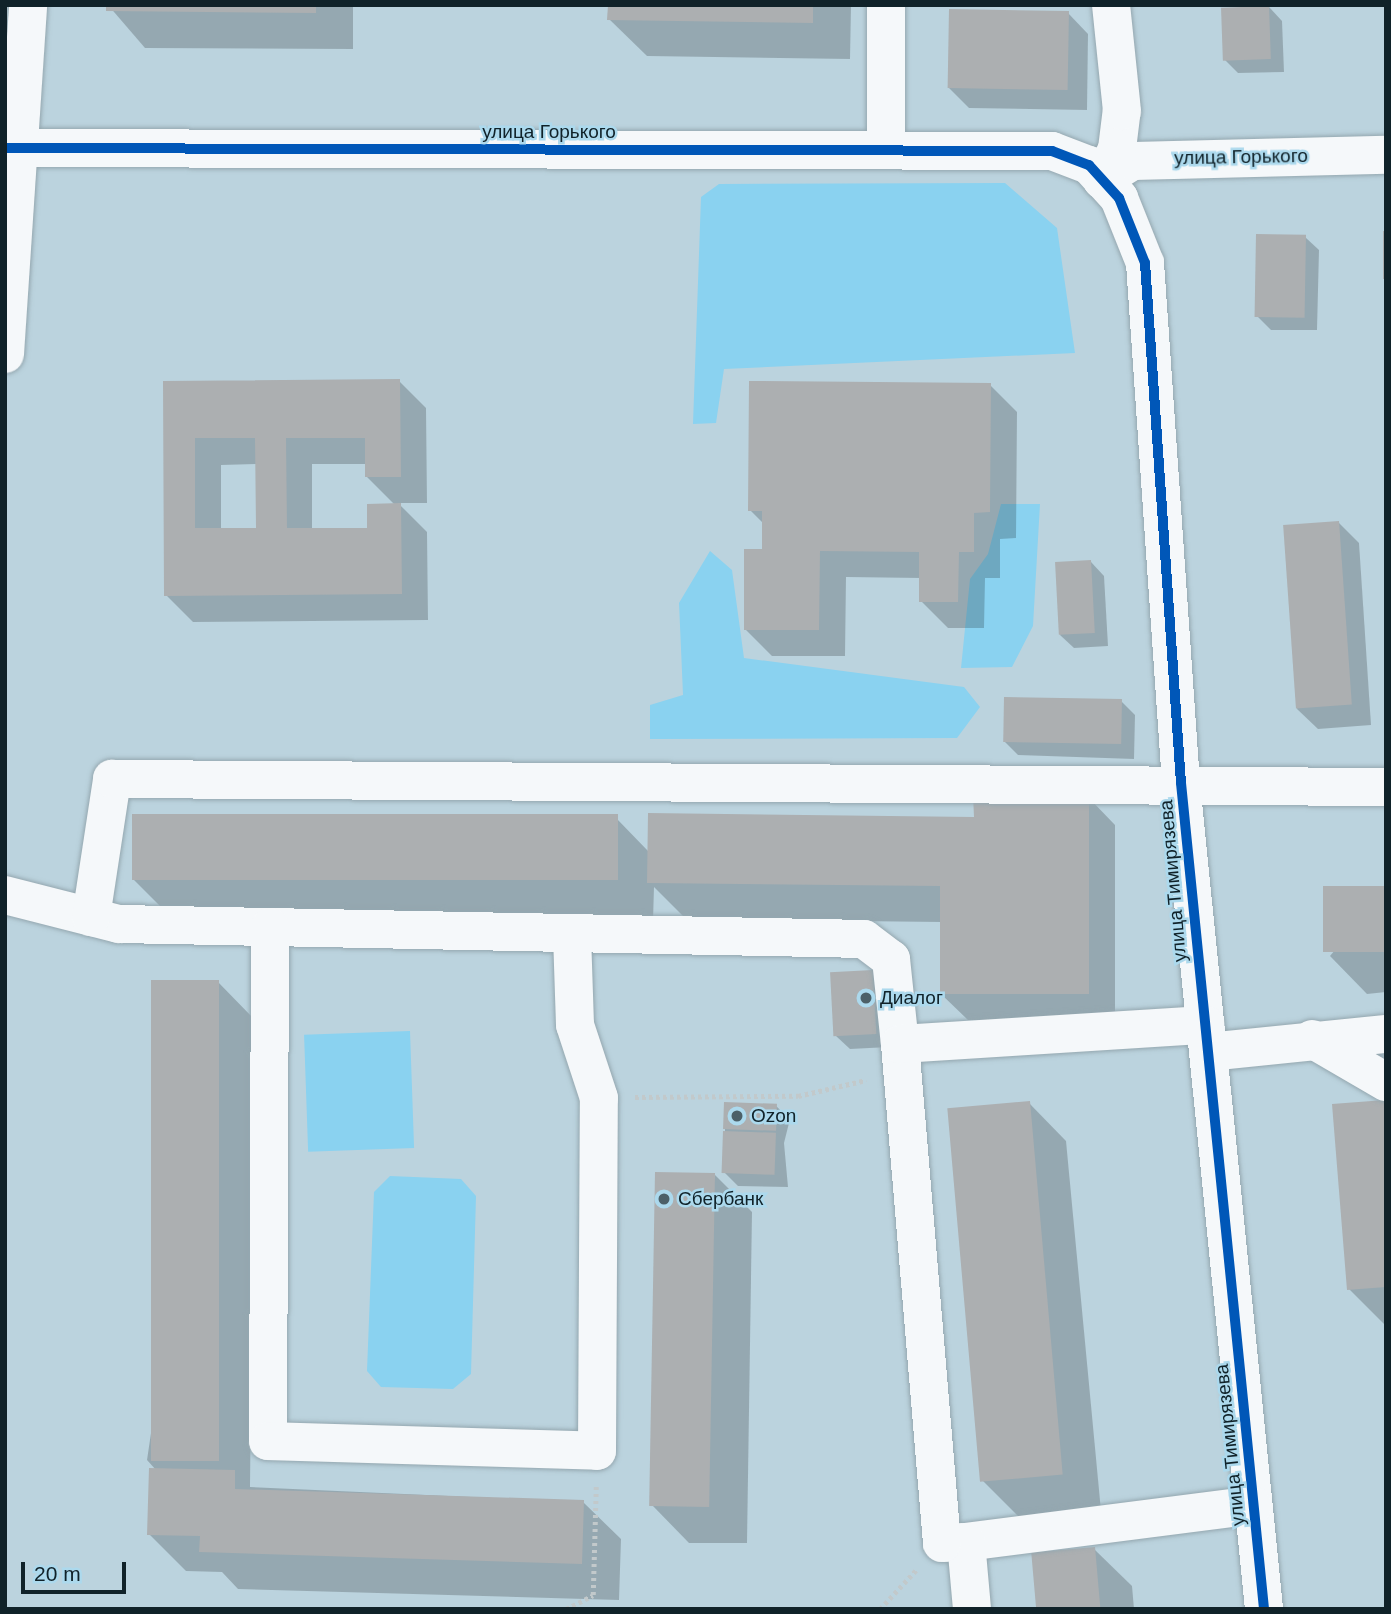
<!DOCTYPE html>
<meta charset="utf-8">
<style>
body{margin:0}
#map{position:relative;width:1391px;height:1614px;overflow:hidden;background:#bbd3de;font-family:Arial,sans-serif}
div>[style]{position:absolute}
.green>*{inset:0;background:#8ad2f0;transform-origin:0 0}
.shadow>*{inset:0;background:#0003}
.building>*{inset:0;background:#acafb1;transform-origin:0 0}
.path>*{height:4.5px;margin-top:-2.25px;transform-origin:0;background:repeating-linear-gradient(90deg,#c2c9cb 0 3.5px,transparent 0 7px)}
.roads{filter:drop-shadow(0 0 2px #94a7af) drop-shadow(0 0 2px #94a7af)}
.minor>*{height:38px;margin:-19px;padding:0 19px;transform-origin:19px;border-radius:19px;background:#f5f8fa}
.cycleway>*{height:10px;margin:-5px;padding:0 5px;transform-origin:5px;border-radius:5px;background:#0057b8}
.dots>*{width:19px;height:19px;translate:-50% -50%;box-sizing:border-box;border:4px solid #acd9ed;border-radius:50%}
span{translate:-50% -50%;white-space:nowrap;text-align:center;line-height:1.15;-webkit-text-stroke:5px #acd9ed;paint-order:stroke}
.street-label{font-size:19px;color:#102229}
.poi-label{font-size:19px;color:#102229}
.left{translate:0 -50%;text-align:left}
.frame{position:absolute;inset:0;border:7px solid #102229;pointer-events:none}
.scale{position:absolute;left:21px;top:1562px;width:105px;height:32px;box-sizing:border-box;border:4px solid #102229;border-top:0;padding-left:9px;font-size:21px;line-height:24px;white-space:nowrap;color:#102229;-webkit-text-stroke:5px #acd9ed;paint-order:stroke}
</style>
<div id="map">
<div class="green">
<div style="clip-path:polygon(1005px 183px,1057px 228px,1075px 353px,724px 369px,716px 423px,693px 424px,701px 197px,719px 184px)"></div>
<div style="clip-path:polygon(1001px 504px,1040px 504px,1033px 626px,1012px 667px,961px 668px,970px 579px,988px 554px)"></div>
<div style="clip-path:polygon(710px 551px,732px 570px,744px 658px,964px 687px,980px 707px,957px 738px,650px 739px,650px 705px,683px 695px,679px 603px)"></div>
<div style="left:410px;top:1031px;width:117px;height:106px;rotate:88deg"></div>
<div style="clip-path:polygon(390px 1176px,461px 1179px,476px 1196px,471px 1374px,453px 1389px,381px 1387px,367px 1371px,374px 1192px)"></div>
</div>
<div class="shadow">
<div style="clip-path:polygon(108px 5px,353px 5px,353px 49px,145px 48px)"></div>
<div style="clip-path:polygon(609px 5px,851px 5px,850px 59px,647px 56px,609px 19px)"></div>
<div style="clip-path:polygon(1269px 7px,1282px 21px,1284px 72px,1238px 73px,1224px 59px)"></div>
<div style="clip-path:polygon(1068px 13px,1088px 34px,1087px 110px,969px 108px,948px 87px)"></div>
<div style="clip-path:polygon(1305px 237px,1319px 250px,1317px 330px,1271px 330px,1257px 316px)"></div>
<div style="clip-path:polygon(evenodd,399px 381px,426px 408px,427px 503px,398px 503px,427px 532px,428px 620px,193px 622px,166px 595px,165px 383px,399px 381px,257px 464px,258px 530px,221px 530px,221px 465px,257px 464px,399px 381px,312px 464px,366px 464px,366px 476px,395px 505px,369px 530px,312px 530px,312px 464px)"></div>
<div style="clip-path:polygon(990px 385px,1017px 412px,1016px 538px,1000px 539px,1000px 578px,985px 578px,984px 628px,948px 628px,921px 601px,921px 578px,846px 577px,845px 656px,772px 656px,745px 629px,764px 551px,764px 524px,750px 510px)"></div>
<div style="clip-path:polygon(1339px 523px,1359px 543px,1371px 725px,1318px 729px,1297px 709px)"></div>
<div style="clip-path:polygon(1091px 562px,1104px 576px,1108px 646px,1074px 648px,1060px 635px)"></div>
<div style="clip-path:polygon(1122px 702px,1135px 715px,1134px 759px,1018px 755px,1004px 741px)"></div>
<div style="clip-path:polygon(1089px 798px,1115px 825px,1115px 1021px,968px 1020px,941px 994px,942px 922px,686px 919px,654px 887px,653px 921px,171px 917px,134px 880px,617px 819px,649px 852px,975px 819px)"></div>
<div style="clip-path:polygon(1386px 888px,1386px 992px,1367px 994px,1330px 956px)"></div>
<div style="clip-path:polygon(872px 971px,886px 985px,889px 1047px,850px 1049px,836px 1036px)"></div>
<div style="clip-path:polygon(218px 982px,255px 1020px,250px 1487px,583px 1502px,621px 1539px,619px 1600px,238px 1589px,222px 1572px,186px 1571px,149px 1534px,156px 1470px,147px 1460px)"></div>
<div style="clip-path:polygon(1384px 1102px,1386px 1103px,1386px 1326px,1349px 1289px)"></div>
<div style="clip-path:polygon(1029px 1103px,1066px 1141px,1101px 1511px,1020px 1518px,983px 1481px)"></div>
<div style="clip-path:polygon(776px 1106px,790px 1119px,784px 1143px,788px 1187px,738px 1186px,724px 1172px,725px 1129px)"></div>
<div style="clip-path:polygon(715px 1175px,752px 1212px,747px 1543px,689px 1543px,652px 1505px)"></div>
<div style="clip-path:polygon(1094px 1549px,1132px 1586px,1134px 1609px,1038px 1609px)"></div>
</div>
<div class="building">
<div style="clip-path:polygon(106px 5px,316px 5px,316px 13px,106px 11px)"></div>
<div style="clip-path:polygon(608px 5px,813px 5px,813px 23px,607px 20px)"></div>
<div style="left:1269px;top:6px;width:53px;height:48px;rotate:88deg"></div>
<div style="left:949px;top:9px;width:120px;height:79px;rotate:1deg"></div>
<div style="left:1383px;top:231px;width:3px;height:48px"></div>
<div style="left:1256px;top:234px;width:50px;height:83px;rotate:1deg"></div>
<div style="clip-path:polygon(evenodd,400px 379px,401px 477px,365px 477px,365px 438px,286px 438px,287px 528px,367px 528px,367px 504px,401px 503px,402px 594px,164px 596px,163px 381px,400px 379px,195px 438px,255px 438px,256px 528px,195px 528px,195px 438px)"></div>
<div style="clip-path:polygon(749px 381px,991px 383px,990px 512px,974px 513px,974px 552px,959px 552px,958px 602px,919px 602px,919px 552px,820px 551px,819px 630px,744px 630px,744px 549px,762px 549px,762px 511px,748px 511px)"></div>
<div style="left:1339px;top:521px;width:184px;height:56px;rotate:86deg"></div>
<div style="left:1091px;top:560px;width:73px;height:36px;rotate:87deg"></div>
<div style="left:1004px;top:697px;width:118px;height:45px;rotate:1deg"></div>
<div style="clip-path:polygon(973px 795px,1089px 796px,1089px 994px,940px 994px,940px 886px,647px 883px,648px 813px,974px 817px)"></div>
<div style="left:132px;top:814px;width:486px;height:66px"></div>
<div style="left:1386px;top:886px;width:66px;height:63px;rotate:90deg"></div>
<div style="left:873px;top:970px;width:64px;height:43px;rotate:87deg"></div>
<div style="left:151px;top:980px;width:68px;height:481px"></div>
<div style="clip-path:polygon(1385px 1100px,1386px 1287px,1347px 1290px,1332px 1104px)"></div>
<div style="left:1030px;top:1101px;width:375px;height:83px;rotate:85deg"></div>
<div style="left:724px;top:1102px;width:53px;height:27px;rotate:2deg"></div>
<div style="left:723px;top:1131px;width:53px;height:42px;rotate:2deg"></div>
<div style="left:655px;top:1172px;width:60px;height:334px;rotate:1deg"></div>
<div style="clip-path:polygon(149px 1468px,235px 1470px,235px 1489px,584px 1500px,582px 1564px,199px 1552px,200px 1536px,147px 1535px)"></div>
<div style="left:1095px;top:1547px;width:62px;height:64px;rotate:85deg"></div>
</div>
<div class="path">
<div style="left:635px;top:1097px;width:163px;rotate:-0.4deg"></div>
<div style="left:798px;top:1096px;width:70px;rotate:-13.2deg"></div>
<div style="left:566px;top:1609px;width:30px;rotate:-27deg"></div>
<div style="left:593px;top:1595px;width:109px;rotate:-88.4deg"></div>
<div style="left:880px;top:1609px;width:54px;rotate:-47.2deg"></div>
</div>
<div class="roads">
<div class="minor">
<div style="left:5px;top:148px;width:1047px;rotate:0.16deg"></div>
<div style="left:1052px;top:151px;width:40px;rotate:21deg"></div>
<div style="left:1089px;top:165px;width:45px;rotate:47.7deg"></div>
<div style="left:1119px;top:198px;width:70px;rotate:68.2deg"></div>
<div style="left:1145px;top:263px;width:521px;rotate:86.04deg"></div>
<div style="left:1181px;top:783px;width:830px;rotate:84.26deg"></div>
<div style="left:886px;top:150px;width:145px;rotate:-90deg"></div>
<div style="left:1102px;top:180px;width:36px;rotate:-32deg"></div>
<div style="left:1133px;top:161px;width:253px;rotate:-1.4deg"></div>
<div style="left:1102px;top:180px;width:34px;rotate:-64deg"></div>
<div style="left:1117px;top:149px;width:38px;rotate:-83deg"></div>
<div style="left:1122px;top:111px;width:107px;rotate:-95.9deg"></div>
<div style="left:5px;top:354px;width:350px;rotate:-86.2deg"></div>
<div style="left:5px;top:895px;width:118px;rotate:14.3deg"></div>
<div style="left:119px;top:924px;width:745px;rotate:1.15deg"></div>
<div style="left:864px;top:939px;width:34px;rotate:37deg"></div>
<div style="left:891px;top:959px;width:85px;rotate:84deg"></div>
<div style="left:91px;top:917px;width:140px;rotate:-81.3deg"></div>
<div style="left:112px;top:779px;width:1274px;rotate:0.36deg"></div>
<div style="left:270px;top:927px;width:514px;rotate:90.22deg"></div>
<div style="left:268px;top:1441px;width:329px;rotate:1.7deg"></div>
<div style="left:597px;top:1451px;width:353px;rotate:-89.7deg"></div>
<div style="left:599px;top:1098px;width:77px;rotate:-108.2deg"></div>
<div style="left:575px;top:1025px;width:92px;rotate:-91.9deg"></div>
<div style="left:1312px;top:1039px;width:86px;rotate:30.2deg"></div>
<div style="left:1208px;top:1052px;width:179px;rotate:-5.8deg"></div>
<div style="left:966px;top:1542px;width:289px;rotate:-7.3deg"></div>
<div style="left:972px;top:1609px;width:67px;rotate:-95.1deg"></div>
<div style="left:966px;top:1542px;width:24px;rotate:178deg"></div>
<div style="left:942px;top:1543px;width:501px;rotate:-94.81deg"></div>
<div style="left:900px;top:1044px;width:306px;rotate:-3.6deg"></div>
</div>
</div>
<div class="cycleway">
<div style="left:5px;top:148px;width:1047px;rotate:0.16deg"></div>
<div style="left:1052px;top:151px;width:40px;rotate:21deg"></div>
<div style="left:1089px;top:165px;width:45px;rotate:47.7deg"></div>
<div style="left:1119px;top:198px;width:70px;rotate:68.2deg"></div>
<div style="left:1145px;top:263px;width:521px;rotate:86.04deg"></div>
<div style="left:1181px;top:783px;width:830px;rotate:84.26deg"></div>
</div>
<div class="dots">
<div style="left:866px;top:998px;background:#4c6068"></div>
<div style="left:737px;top:1116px;background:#4c6068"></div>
<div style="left:664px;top:1199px;background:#4c6068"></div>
</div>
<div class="street-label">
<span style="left:549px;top:132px">улица Горького</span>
<span style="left:1241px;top:157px;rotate:-1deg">улица Горького</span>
<span style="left:1173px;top:881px;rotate:-95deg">улица Тимирязева</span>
<span style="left:1230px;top:1445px;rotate:-96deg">улица Тимирязева</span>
</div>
<div class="poi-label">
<span class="left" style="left:880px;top:998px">Диалог</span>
<span class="left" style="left:751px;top:1116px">Ozon</span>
<span class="left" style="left:678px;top:1199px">Сбербанк</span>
</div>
<div class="frame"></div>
<div class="scale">20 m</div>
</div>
